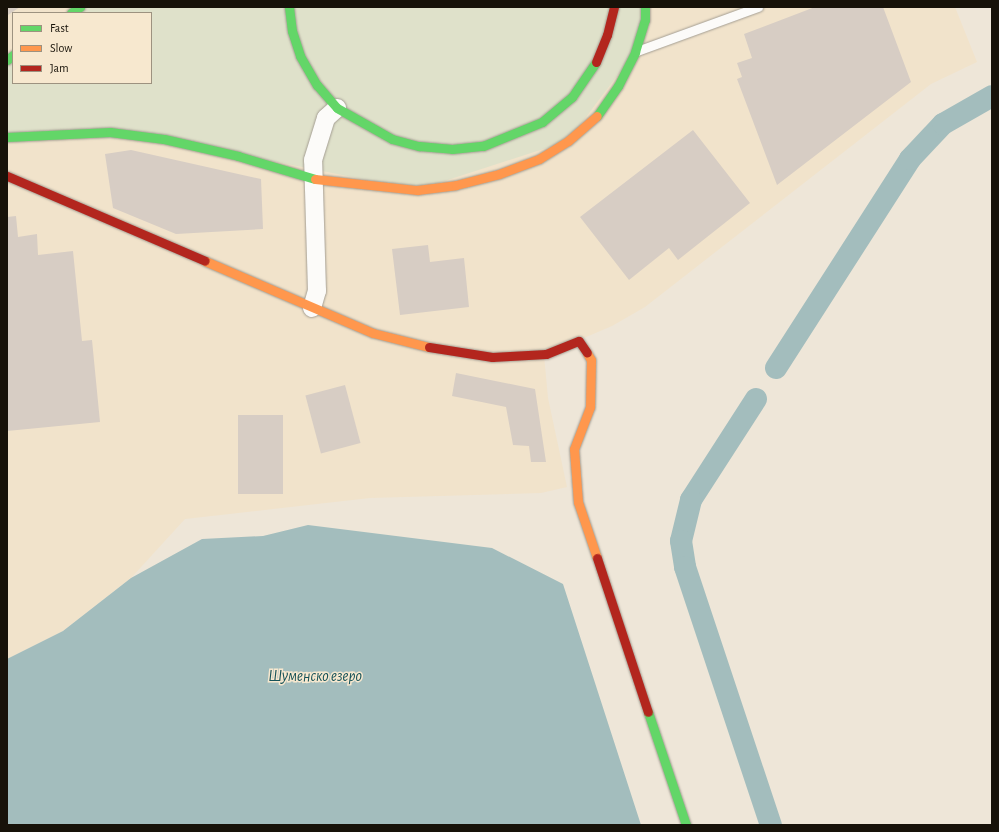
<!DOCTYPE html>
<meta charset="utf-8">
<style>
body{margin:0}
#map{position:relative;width:999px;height:832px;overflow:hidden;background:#eee6d8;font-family:"Alegreya Sans",sans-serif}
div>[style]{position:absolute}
.built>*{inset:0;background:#f1e3cb}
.green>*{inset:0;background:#dfe1ca}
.water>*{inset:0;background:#a3bdbd}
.canal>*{height:22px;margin:-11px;padding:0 11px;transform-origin:11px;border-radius:11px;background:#a3bdbd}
.building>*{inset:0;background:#d7cdc4;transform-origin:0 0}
.roads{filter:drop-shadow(0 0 1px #a49e93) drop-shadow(0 0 1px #a49e93)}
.lane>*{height:9px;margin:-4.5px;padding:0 4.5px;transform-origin:4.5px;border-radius:4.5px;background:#fcfbf9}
.street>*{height:18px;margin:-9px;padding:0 9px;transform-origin:9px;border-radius:9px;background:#fcfbf9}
.fast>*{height:9px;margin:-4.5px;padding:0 4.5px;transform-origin:4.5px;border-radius:4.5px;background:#63d668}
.slow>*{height:9px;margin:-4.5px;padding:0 4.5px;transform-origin:4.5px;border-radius:4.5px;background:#ff974d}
.jam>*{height:9px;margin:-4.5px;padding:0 4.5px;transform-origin:4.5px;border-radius:4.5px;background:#b3261e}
span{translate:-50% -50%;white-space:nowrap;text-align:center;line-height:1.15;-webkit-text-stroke:3px #f7e8cf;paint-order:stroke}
.water-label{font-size:16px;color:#165258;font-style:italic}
.frame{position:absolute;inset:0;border:8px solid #171209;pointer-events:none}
.legend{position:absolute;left:12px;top:12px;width:140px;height:72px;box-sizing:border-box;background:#f7e8cf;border:1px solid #9d9280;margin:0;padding:5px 7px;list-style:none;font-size:12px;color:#171209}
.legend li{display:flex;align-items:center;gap:8px;height:20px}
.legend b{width:20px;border:1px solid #9d9280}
</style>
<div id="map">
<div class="built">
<div style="clip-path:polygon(evenodd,7px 7px,955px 7px,977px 62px,931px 84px,645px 307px,612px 326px,544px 355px,548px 398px,567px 487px,541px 493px,370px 498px,185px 519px,131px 578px,63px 631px,7px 659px,7px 7px,13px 13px,151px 13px,151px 83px,13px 83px,13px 13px)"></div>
</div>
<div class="green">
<div style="clip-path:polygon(80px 7px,645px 7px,635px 52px,568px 141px,417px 190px,164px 139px,7px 137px,7px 60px,13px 55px,13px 83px,151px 83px,151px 13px,71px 13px)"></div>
</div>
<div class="water">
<div style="clip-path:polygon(308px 525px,492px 548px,563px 584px,641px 825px,7px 825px,7px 659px,63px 631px,131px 578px,202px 539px,263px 536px)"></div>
</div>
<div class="canal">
<div style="left:776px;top:368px;width:248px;rotate:-57.3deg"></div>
<div style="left:910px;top:159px;width:48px;rotate:-46.7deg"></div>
<div style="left:943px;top:124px;width:56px;rotate:-29.7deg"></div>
<div style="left:756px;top:399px;width:120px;rotate:122.8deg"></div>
<div style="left:691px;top:500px;width:42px;rotate:103.7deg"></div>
<div style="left:681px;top:541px;width:26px;rotate:81deg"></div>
<div style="left:685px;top:567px;width:272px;rotate:71.6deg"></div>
</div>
<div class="building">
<div style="clip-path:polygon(7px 7px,20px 7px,8px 15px)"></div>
<div style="clip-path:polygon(815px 7px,883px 7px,911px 82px,777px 185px,737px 79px,742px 77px,737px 63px,752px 58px,744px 34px)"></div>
<div style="clip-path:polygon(693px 130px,750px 203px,678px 260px,669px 248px,629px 280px,580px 217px)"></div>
<div style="clip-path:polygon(131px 150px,261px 179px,263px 229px,176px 234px,113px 208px,105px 154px)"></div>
<div style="clip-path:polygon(16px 216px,18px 237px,37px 234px,38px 255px,73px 251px,82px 341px,92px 340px,100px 422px,7px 431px,7px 217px)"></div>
<div style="clip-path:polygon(428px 245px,430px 262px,464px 258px,469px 307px,400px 315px,392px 249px)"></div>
<div style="clip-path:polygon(456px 373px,535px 389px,546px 462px,531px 462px,529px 446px,513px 445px,506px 407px,452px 396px)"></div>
<div style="left:345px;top:385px;width:60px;height:41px;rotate:75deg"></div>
<div style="left:238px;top:415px;width:45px;height:79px"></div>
</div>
<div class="roads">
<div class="lane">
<div style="left:637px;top:51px;width:129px;rotate:-20deg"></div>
</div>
<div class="street">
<div style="left:312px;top:308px;width:18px;rotate:-74deg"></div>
<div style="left:317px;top:291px;width:131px;rotate:-91.7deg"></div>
<div style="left:313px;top:160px;width:44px;rotate:-72.8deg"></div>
<div style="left:326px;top:118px;width:15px;rotate:-42deg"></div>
</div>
<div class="fast">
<div style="left:289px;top:7px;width:24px;rotate:83deg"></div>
<div style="left:292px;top:31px;width:26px;rotate:72deg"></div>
<div style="left:300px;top:56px;width:34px;rotate:60deg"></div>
<div style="left:317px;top:85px;width:30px;rotate:49deg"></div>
<div style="left:337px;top:108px;width:63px;rotate:29.4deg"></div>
<div style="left:392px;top:139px;width:28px;rotate:15deg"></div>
<div style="left:419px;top:146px;width:33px;rotate:5deg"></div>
<div style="left:452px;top:149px;width:31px;rotate:-6deg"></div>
<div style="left:483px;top:146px;width:64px;rotate:-22.1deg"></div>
<div style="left:542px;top:122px;width:39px;rotate:-40deg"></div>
<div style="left:572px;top:97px;width:42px;rotate:-55.6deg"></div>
<div style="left:71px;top:13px;width:11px;rotate:-34deg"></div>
<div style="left:7px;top:60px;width:8px;rotate:-40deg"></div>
<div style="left:597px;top:116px;width:37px;rotate:-55deg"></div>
<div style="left:618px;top:86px;width:38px;rotate:-63deg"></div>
<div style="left:635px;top:52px;width:34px;rotate:-73deg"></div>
<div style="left:645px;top:20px;width:13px;rotate:-90deg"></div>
<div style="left:7px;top:137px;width:103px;rotate:-2.8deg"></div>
<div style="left:110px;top:132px;width:54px;rotate:7.4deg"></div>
<div style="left:164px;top:139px;width:76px;rotate:12.9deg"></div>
<div style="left:238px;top:156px;width:80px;rotate:16.6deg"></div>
<div style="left:648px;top:712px;width:119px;rotate:71.4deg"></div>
</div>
<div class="slow">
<div style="left:315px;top:179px;width:103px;rotate:6.2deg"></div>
<div style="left:417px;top:190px;width:39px;rotate:-7deg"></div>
<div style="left:456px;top:185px;width:44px;rotate:-14.3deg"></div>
<div style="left:499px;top:174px;width:43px;rotate:-20.6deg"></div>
<div style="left:539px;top:159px;width:34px;rotate:-32deg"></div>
<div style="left:568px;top:141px;width:38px;rotate:-41deg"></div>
<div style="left:205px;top:261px;width:183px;rotate:23.2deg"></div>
<div style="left:373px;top:333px;width:58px;rotate:14deg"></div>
<div style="left:587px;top:353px;width:8px;rotate:60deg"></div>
<div style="left:591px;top:360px;width:47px;rotate:91.2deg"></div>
<div style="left:590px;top:407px;width:45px;rotate:110.9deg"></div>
<div style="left:574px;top:449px;width:53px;rotate:85.7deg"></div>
<div style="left:578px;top:502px;width:59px;rotate:71.3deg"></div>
</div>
<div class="jam">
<div style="left:596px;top:62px;width:29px;rotate:-68deg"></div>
<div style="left:607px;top:35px;width:29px;rotate:-76deg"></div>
<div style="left:7px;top:176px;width:215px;rotate:23.2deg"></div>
<div style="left:429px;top:347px;width:64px;rotate:9deg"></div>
<div style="left:492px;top:357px;width:54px;rotate:-3.2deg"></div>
<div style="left:546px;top:354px;width:35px;rotate:-22deg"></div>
<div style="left:579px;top:341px;width:14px;rotate:56deg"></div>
<div style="left:597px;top:558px;width:162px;rotate:71.7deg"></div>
</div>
</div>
<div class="water-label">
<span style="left:315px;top:676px">Шуменско езеро</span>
</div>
<div class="frame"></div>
<ul class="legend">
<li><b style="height:5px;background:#63d668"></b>Fast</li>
<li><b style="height:5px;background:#ff974d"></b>Slow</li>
<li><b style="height:5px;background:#b3261e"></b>Jam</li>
</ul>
</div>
